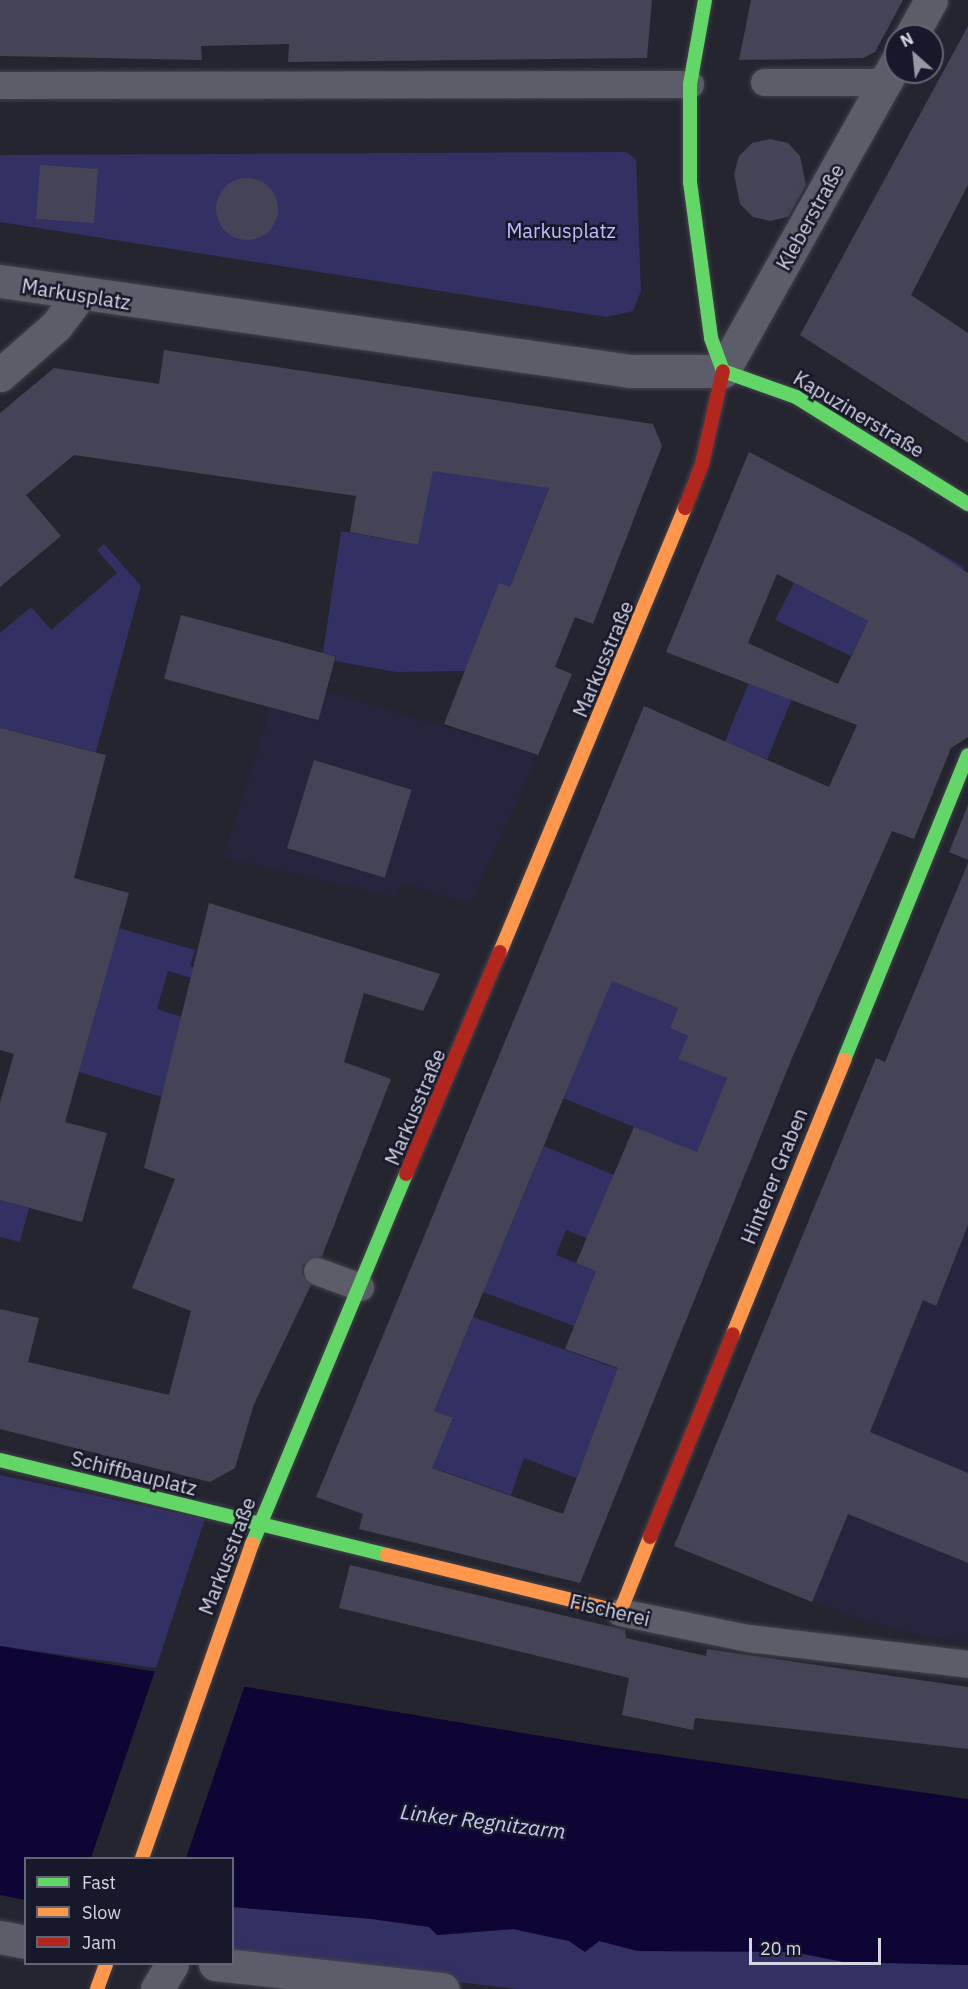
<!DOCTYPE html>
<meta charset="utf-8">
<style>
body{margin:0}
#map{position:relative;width:968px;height:1989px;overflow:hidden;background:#252530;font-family:"IBM Plex Sans",sans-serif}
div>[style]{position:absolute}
.built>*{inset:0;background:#25253d}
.green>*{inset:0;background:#333064;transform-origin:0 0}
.water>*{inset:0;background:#0f0535}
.pier>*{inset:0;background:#252530}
.building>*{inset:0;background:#444456;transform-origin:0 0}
.round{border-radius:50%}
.roads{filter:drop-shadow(0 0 2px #42424c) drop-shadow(0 0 2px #42424c)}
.lane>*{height:27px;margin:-13.5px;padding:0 13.5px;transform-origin:13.5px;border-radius:13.5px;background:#5d5d69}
.street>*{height:33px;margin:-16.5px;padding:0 16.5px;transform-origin:16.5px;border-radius:16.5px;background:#5d5d69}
.fast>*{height:14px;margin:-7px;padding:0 7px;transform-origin:7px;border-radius:7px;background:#63d668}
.slow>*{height:14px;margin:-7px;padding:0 7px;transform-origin:7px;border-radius:7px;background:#ff974d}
.jam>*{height:14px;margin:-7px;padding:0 7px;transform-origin:7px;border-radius:7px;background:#b3261e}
span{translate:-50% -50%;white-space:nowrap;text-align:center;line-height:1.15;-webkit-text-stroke:5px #17182a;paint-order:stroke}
.street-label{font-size:20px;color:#d5d6e3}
.park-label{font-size:20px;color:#bbbefd}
.water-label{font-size:21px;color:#c6c9f3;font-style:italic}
.legend{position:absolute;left:24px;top:1857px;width:210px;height:108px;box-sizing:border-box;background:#17182a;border:2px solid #636474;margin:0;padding:8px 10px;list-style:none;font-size:18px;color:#d5d6e3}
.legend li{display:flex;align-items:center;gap:12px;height:30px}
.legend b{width:30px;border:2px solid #636474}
.north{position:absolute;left:884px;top:24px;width:60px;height:60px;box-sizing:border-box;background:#17182a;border:2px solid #636474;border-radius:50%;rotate:333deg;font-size:16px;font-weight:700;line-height:24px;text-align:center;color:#d5d6e3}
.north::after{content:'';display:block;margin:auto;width:21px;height:27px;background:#9798a4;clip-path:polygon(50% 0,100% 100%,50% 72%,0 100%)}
.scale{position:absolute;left:749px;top:1938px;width:132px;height:27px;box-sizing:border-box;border:3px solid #d5d6e3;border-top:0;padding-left:8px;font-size:18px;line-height:21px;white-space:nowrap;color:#d5d6e3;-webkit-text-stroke:4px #17182a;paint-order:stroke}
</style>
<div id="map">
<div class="built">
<div style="clip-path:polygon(326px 691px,538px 755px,470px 904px,402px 883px,396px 898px,223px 857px,271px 708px,318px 721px)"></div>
<div style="clip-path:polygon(968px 861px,968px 1640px,933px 1638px,862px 1620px,674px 1546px,876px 1058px,885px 1062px)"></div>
</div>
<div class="green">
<div style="clip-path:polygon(626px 152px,636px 159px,641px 291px,633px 311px,606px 317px,0 222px,0 155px)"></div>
<div style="clip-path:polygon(431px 470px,549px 487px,510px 587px,465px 671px,396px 672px,335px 661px,336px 656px,323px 653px,341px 531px,418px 545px)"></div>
<div style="clip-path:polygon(912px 537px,964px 567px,942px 614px,868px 621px,851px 656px,775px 620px,794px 583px,868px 621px)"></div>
<div style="clip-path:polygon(104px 544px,141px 586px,96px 752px,0 728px,0 633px,31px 607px,51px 630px,117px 573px,97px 550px)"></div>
<div style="left:755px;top:667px;width:46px;height:81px;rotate:22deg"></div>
<div style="clip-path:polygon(119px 928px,195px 950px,190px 966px,265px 989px,267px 1000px,168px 971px,157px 1009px,182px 1017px,162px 1097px,79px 1072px)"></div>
<div style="clip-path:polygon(612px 981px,678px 1008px,670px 1028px,688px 1036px,679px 1059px,727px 1078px,683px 1190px,634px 1127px,563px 1098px)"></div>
<div style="clip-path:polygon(544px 1146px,614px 1175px,587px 1238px,566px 1230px,556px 1255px,596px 1271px,574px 1326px,483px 1292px)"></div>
<div style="clip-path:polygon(0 1200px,29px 1208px,20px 1242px,0 1237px)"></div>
<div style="clip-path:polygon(473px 1317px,621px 1370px,576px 1478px,524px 1458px,511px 1495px,431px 1467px,453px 1419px,434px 1411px)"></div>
<div style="clip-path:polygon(0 1475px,205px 1519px,156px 1668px,0 1646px)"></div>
<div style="clip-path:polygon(232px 1907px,372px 1919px,429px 1927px,438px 1935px,513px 1929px,569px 1941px,585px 1952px,599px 1941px,638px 1951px,793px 1952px,844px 1962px,968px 1965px,968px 1989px,520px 1989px,233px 1957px)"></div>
</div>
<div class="water">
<div style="clip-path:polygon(0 1646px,602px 1746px,968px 1799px,968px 1965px,844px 1962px,793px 1952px,638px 1951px,599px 1941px,585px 1952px,569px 1941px,513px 1929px,437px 1935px,429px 1927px,372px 1919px,233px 1907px,232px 1858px,26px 1858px,25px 1900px,0 1895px)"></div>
</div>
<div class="pier">
<div style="clip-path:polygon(157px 1665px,246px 1682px,186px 1858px,91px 1858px)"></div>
</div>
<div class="building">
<div style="clip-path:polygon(0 0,652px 0,647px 58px,288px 62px,289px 44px,201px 46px,202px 60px,0 56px)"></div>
<div style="clip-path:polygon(751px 0,903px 0,875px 52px,863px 58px,739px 60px)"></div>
<div style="clip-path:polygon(968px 26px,968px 185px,911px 295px,968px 333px,968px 443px,800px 335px)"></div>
<div style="clip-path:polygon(770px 139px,788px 143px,800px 156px,806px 185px,788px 217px,770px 221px,753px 217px,740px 204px,734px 174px,739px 156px,752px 143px)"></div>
<div style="left:40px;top:165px;width:58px;height:54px;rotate:4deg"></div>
<div class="round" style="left:216px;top:178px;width:62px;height:62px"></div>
<div style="clip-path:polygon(164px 350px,653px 424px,662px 446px,593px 624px,575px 617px,555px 667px,572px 674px,538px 755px,444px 724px,499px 583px,510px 587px,549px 488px,433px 471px,418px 545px,350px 532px,356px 496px,74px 455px,26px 495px,61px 536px,0 587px,0 413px,54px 368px,159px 384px)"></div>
<div style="clip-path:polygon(evenodd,749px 452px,910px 536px,968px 573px,968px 737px,951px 748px,914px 839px,892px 831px,792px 1058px,580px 1583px,359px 1529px,363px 1514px,316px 1497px,644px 706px,829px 787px,857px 725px,666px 652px,749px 452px,777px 574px,868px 621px,838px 684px,748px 643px,777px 574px,749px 452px,612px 981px,678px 1008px,670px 1028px,688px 1036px,678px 1059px,727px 1078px,697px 1152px,634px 1127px,576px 1263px,596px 1271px,565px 1349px,618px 1368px,563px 1514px,432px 1468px,453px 1418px,434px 1411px,612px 981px)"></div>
<div style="left:181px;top:615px;width:160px;height:66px;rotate:15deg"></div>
<div style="clip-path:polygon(0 728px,106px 755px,74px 878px,129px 893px,65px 1122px,107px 1133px,82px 1222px,0 1200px,0 1103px,14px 1054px,0 1050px)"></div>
<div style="left:314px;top:760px;width:102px;height:92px;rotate:17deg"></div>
<div style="clip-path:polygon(968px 805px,968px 860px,949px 852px)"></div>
<div style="clip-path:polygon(968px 863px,968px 1225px,936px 1306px,923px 1300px,870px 1432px,968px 1473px,968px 1563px,848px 1514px,812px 1602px,674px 1546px,876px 1058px,885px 1062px)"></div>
<div style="clip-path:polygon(209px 903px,440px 974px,423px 1011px,364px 993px,344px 1062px,391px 1079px,322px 1256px,303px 1265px,302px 1274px,311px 1285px,254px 1404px,235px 1468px,210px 1482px,0 1429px,0 1309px,39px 1318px,28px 1362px,169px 1395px,191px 1311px,132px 1288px,175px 1179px,144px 1168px)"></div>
<div style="clip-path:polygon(350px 1565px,625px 1630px,626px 1638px,706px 1656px,707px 1649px,968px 1687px,968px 1749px,695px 1718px,693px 1730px,622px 1715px,629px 1678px,339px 1608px)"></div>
</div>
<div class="roads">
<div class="lane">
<div style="left:764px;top:82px;width:122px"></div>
<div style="left:0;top:85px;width:690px;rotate:-0.08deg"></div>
<div style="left:317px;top:1271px;width:46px;rotate:20.4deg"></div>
<div style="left:620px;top:1612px;width:131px;rotate:11.5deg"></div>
<div style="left:748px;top:1638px;width:222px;rotate:6.7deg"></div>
</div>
<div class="street">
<div style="left:911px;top:36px;width:41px;rotate:-60.9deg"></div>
<div style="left:0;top:281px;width:636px;rotate:8.13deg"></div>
<div style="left:630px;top:371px;width:93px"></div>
<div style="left:723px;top:371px;width:353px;rotate:-60.7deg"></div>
<div style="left:0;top:375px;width:74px;rotate:-41.2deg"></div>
<div style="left:56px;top:326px;width:38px;rotate:-53deg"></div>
<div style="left:0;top:1937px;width:26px;rotate:11deg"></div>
<div style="left:215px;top:1964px;width:229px;rotate:6.3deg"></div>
<div style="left:157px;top:1989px;width:29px;rotate:-59deg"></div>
</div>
<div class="fast">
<div style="left:705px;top:0;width:85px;rotate:100.1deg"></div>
<div style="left:690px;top:84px;width:98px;rotate:90deg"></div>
<div style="left:690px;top:182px;width:157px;rotate:82.3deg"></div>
<div style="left:711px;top:338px;width:35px;rotate:70deg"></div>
<div style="left:723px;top:371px;width:77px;rotate:19.6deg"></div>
<div style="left:796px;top:397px;width:203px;rotate:31.9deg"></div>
<div style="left:844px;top:1060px;width:329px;rotate:-67.9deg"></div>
<div style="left:0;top:1460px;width:398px;rotate:13.8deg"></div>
<div style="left:252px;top:1544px;width:401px;rotate:-67.4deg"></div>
</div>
<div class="slow">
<div style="left:500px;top:952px;width:481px;rotate:-67.4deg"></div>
<div style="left:733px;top:1334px;width:296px;rotate:-67.9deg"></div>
<div style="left:387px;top:1555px;width:240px;rotate:13.7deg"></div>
<div style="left:620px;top:1612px;width:81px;rotate:-68.2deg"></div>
<div style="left:142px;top:1858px;width:333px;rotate:-70.7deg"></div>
<div style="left:97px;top:1989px;width:27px;rotate:-70deg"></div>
</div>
<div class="jam">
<div style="left:685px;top:508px;width:47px;rotate:-68.9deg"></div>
<div style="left:702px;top:464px;width:95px;rotate:-77.3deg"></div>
<div style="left:406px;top:1174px;width:241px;rotate:-67.1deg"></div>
<div style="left:650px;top:1537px;width:219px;rotate:-67.8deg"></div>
</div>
</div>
<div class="street-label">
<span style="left:810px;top:217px;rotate:-61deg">Kleberstraße</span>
<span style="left:76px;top:294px;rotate:9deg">Markusplatz</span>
<span style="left:859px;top:414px;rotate:31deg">Kapuzinerstraße</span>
<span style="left:603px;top:659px;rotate:-67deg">Markusstraße</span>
<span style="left:415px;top:1107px;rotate:-67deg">Markusstraße</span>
<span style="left:774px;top:1176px;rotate:-68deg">Hinterer Graben</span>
<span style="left:134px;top:1473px;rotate:14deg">Schiffbauplatz</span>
<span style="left:227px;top:1556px;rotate:-69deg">Markusstraße</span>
<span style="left:610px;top:1610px;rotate:13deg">Fischerei</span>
</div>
<div class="park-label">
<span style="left:561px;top:230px">Markusplatz</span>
</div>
<div class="water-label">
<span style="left:483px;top:1821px;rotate:7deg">Linker Regnitzarm</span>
</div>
<ul class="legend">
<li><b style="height:8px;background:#63d668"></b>Fast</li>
<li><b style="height:8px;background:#ff974d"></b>Slow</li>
<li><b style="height:8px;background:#b3261e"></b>Jam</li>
</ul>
<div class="north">N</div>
<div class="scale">20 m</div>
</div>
